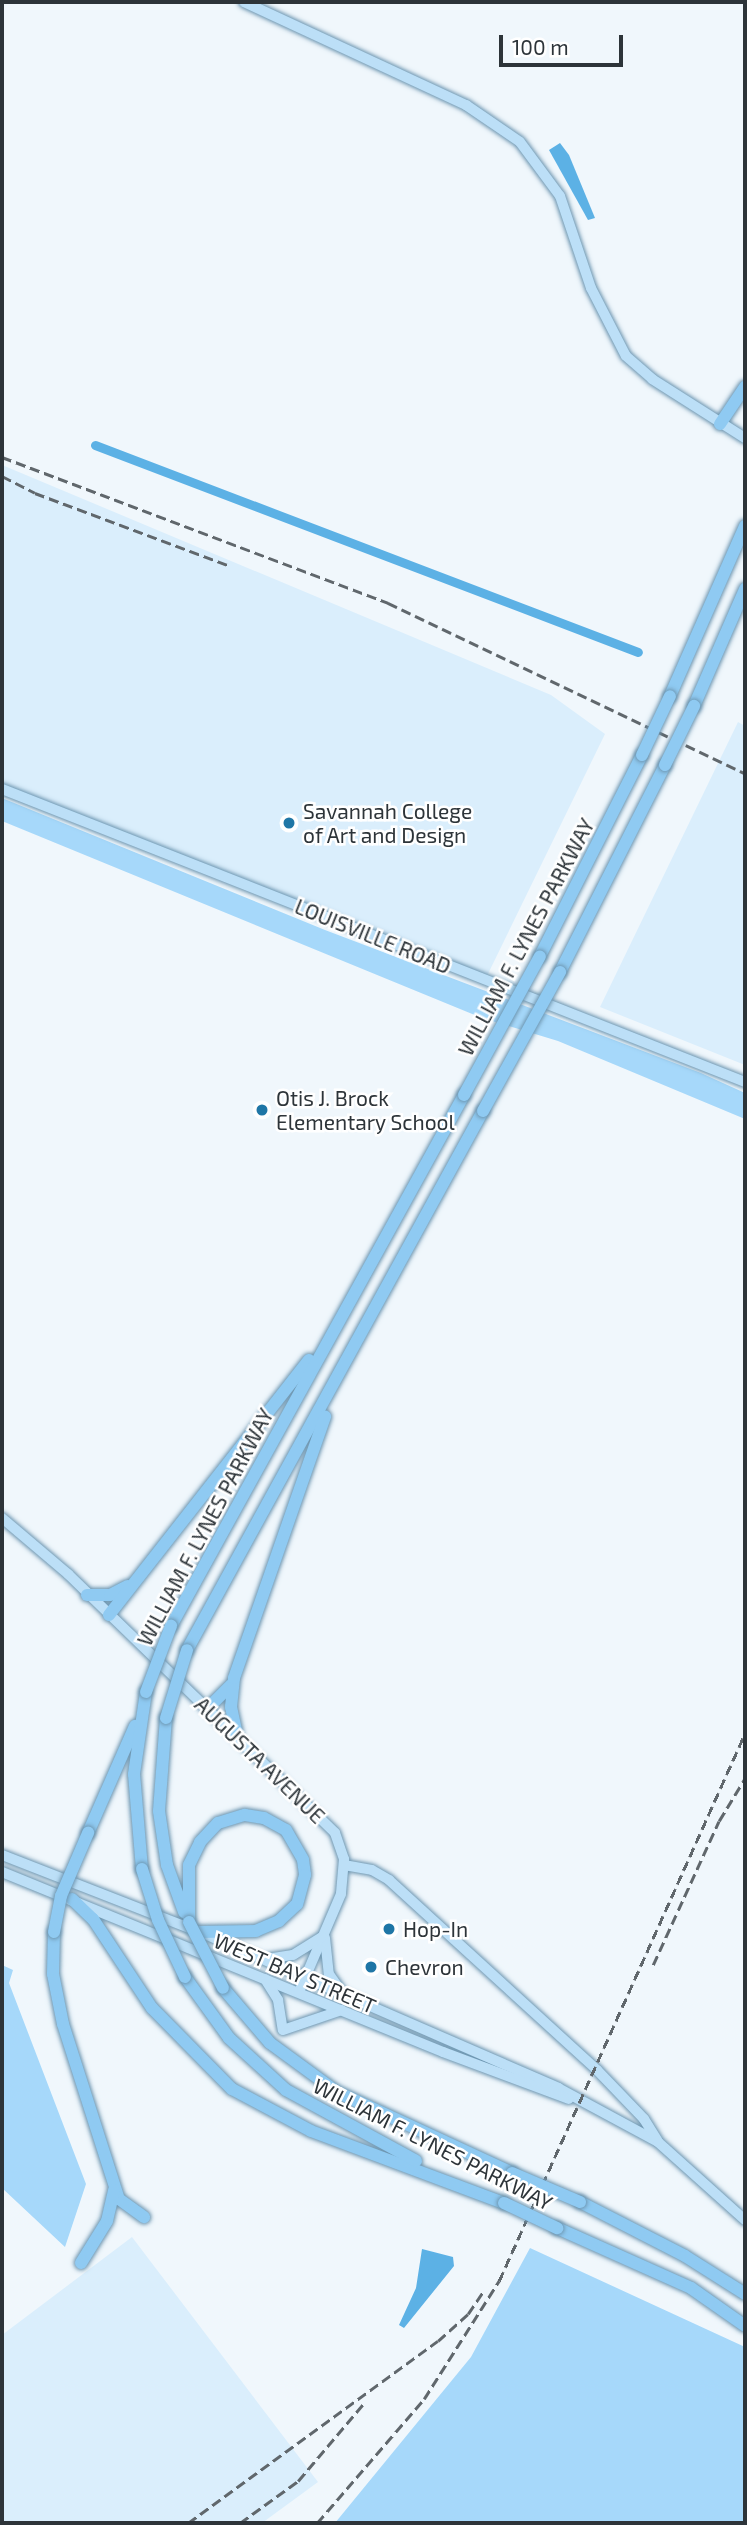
<!DOCTYPE html>
<style>
body{margin:0}
#map{position:relative;width:747px;height:2525px;overflow:hidden;background:#f0f7fc;font-family:"Exo 2",sans-serif}
div>[style]{position:absolute}
.built>*{inset:0;background:#daeefc}
.green>*{inset:0;background:#a6d8fa}
.water>*{inset:0;background:#5cb1e5}
.canal>*{height:9px;margin:-4.5px;padding:0 4.5px;transform-origin:4.5px;border-radius:4.5px;background:#5cb1e5}
.roads{filter:drop-shadow(0 0 2px #6d96b1) drop-shadow(0 0 2px #6d96b1)}
.major>*{height:10px;margin:-5px;padding:0 5px;transform-origin:5px;border-radius:5px;background:#bcdff7}
.highway>*{height:12px;margin:-6px;padding:0 6px;transform-origin:6px;border-radius:6px;background:#8fcaf2}
.rail>*{height:2.5px;margin-top:-1.25px;transform-origin:0;background:repeating-linear-gradient(90deg,#60676c 0 10px,transparent 0 15px)}
.bridges{filter:drop-shadow(0 0 2px #6d96b1) drop-shadow(0 0 2px #6d96b1)}
.highway-bridge>*{height:12px;margin:-6px;padding:0 6px;transform-origin:6px;border-radius:6px;background:#8fcaf2}
.dots>*{width:19px;height:19px;translate:-50% -50%;box-sizing:border-box;border:4px solid #fff;border-radius:50%}
span{translate:-50% -50%;white-space:nowrap;text-align:center;line-height:1.15;-webkit-text-stroke:5px #fff;paint-order:stroke}
.poi-label{font-size:21px;color:#2d3439}
.left{translate:0 -50%;text-align:left}
.street-label{font-size:21px;color:#2d3439}
.frame{position:absolute;inset:0;border:4px solid #2d3439;pointer-events:none}
.scale{position:absolute;left:499px;top:35px;width:124px;height:32px;box-sizing:border-box;border:4px solid #2d3439;border-top:0;padding-left:9px;font-size:21px;line-height:24px;white-space:nowrap;color:#2d3439;-webkit-text-stroke:5px #fff;paint-order:stroke}
</style>
<div id="map">
<div class="built">
<div style="clip-path:polygon(2px 465px,551px 695px,605px 734px,485px 980px,2px 789px)"></div>
<div style="clip-path:polygon(738px 722px,745px 726px,745px 1065px,600px 1007px)"></div>
<div style="clip-path:polygon(132px 2237px,318px 2482px,262px 2523px,2px 2523px,2px 2335px)"></div>
</div>
<div class="green">
<div style="clip-path:polygon(2px 798px,325px 930px,701px 1073px,745px 1093px,745px 1119px,558px 1041px,482px 1018px,2px 821px)"></div>
<div style="clip-path:polygon(2px 1965px,13px 1970px,9px 1983px,86px 2184px,65px 2247px,2px 2188px)"></div>
<div style="clip-path:polygon(530px 2248px,745px 2347px,745px 2523px,335px 2523px,471px 2357px)"></div>
</div>
<div class="water">
<div style="clip-path:polygon(560px 143px,569px 155px,595px 218px,588px 220px,549px 150px)"></div>
<div style="clip-path:polygon(422px 2249px,453px 2257px,454px 2266px,404px 2328px,399px 2325px,416px 2288px)"></div>
</div>
<div class="canal">
<div style="left:95px;top:445px;width:581px;rotate:20.87deg"></div>
</div>
<div class="roads">
<div class="major">
<div style="left:244px;top:2px;width:245px;rotate:24.9deg"></div>
<div style="left:466px;top:105px;width:65px;rotate:34.4deg"></div>
<div style="left:520px;top:142px;width:67px;rotate:53.5deg"></div>
<div style="left:560px;top:196px;width:97px;rotate:71.4deg"></div>
<div style="left:591px;top:288px;width:76px;rotate:62.8deg"></div>
<div style="left:626px;top:356px;width:35px;rotate:41deg"></div>
<div style="left:652px;top:379px;width:110px;rotate:32.4deg"></div>
<div style="left:2px;top:789px;width:799px;rotate:21.52deg"></div>
<div style="left:2px;top:1518px;width:87px;rotate:40.3deg"></div>
<div style="left:68px;top:1574px;width:372px;rotate:44.1deg"></div>
<div style="left:335px;top:1833px;width:28px;rotate:71deg"></div>
<div style="left:344px;top:1859px;width:35px;rotate:95deg"></div>
<div style="left:341px;top:1894px;width:107px;rotate:113.2deg"></div>
<div style="left:2px;top:1855px;width:212px;rotate:21.3deg"></div>
<div style="left:200px;top:1932px;width:391px;rotate:23.5deg"></div>
<div style="left:558px;top:2088px;width:114px;rotate:28.4deg"></div>
<div style="left:658px;top:2142px;width:117px;rotate:41.9deg"></div>
<div style="left:344px;top:1865px;width:28px;rotate:10deg"></div>
<div style="left:372px;top:1870px;width:20px;rotate:30deg"></div>
<div style="left:389px;top:1880px;width:282px;rotate:42.4deg"></div>
<div style="left:597px;top:2070px;width:68px;rotate:46.2deg"></div>
<div style="left:644px;top:2119px;width:25px;rotate:58deg"></div>
<div style="left:2px;top:1872px;width:476px;rotate:22.2deg"></div>
<div style="left:443px;top:2052px;width:134px;rotate:20.5deg"></div>
<div style="left:325px;top:1938px;width:36px;rotate:84deg"></div>
<div style="left:329px;top:1974px;width:21px;rotate:55deg"></div>
<div style="left:267px;top:1959px;width:26px;rotate:-9deg"></div>
<div style="left:293px;top:1955px;width:34px;rotate:-32deg"></div>
<div style="left:265px;top:1979px;width:25px;rotate:58deg"></div>
<div style="left:278px;top:2000px;width:30px;rotate:81deg"></div>
<div style="left:283px;top:2030px;width:62px;rotate:-18.7deg"></div>
</div>
<div class="highway">
<div style="left:720px;top:424px;width:45px;rotate:-56deg"></div>
<div style="left:670px;top:696px;width:186px;rotate:-66.2deg"></div>
<div style="left:694px;top:706px;width:128px;rotate:-66.4deg"></div>
<div style="left:540px;top:956px;width:225px;rotate:-63.1deg"></div>
<div style="left:560px;top:972px;width:232px;rotate:-63.1deg"></div>
<div style="left:87px;top:1595px;width:23px"></div>
<div style="left:110px;top:1595px;width:20px;rotate:-27deg"></div>
<div style="left:109px;top:1615px;width:324px;rotate:-51.9deg"></div>
<div style="left:171px;top:1626px;width:606px;rotate:-61.11deg"></div>
<div style="left:187px;top:1650px;width:615px;rotate:-61.23deg"></div>
<div style="left:207px;top:1709px;width:34px;rotate:-45deg"></div>
<div style="left:166px;top:1718px;width:93px;rotate:94.3deg"></div>
<div style="left:159px;top:1811px;width:55px;rotate:81.6deg"></div>
<div style="left:167px;top:1865px;width:50px;rotate:70.1deg"></div>
<div style="left:237px;top:1735px;width:29px;rotate:-102deg"></div>
<div style="left:231px;top:1707px;width:29px;rotate:-84deg"></div>
<div style="left:234px;top:1678px;width:277px;rotate:-70.8deg"></div>
<div style="left:88px;top:1833px;width:117px;rotate:-66.3deg"></div>
<div style="left:142px;top:1869px;width:95px;rotate:-94.8deg"></div>
<div style="left:134px;top:1774px;width:83px;rotate:-81.7deg"></div>
<div style="left:72px;top:1899px;width:29px;rotate:44deg"></div>
<div style="left:93px;top:1919px;width:107px;rotate:56.5deg"></div>
<div style="left:152px;top:2008px;width:114px;rotate:45.4deg"></div>
<div style="left:232px;top:2089px;width:89px;rotate:28deg"></div>
<div style="left:311px;top:2131px;width:206px;rotate:20.5deg"></div>
<div style="left:189px;top:1922px;width:57px;rotate:-90deg"></div>
<div style="left:189px;top:1865px;width:25px;rotate:-64deg"></div>
<div style="left:200px;top:1842px;width:26px;rotate:-47deg"></div>
<div style="left:218px;top:1823px;width:28px;rotate:-17deg"></div>
<div style="left:245px;top:1815px;width:19px;rotate:9deg"></div>
<div style="left:264px;top:1818px;width:25px;rotate:29deg"></div>
<div style="left:286px;top:1830px;width:34px;rotate:60deg"></div>
<div style="left:303px;top:1860px;width:15px;rotate:82deg"></div>
<div style="left:305px;top:1875px;width:30px;rotate:105deg"></div>
<div style="left:297px;top:1904px;width:25px;rotate:137deg"></div>
<div style="left:279px;top:1921px;width:25px;rotate:157deg"></div>
<div style="left:256px;top:1931px;width:56px;rotate:179deg"></div>
<div style="left:54px;top:1932px;width:42px;rotate:91.4deg"></div>
<div style="left:53px;top:1974px;width:51px;rotate:78.7deg"></div>
<div style="left:63px;top:2024px;width:184px;rotate:72.3deg"></div>
<div style="left:119px;top:2199px;width:31px;rotate:36deg"></div>
<div style="left:185px;top:1977px;width:75px;rotate:54.2deg"></div>
<div style="left:229px;top:2038px;width:77px;rotate:42.4deg"></div>
<div style="left:286px;top:2090px;width:148px;rotate:28.6deg"></div>
<div style="left:223px;top:1988px;width:72px;rotate:49.5deg"></div>
<div style="left:270px;top:2043px;width:83px;rotate:36.2deg"></div>
<div style="left:337px;top:2092px;width:193px;rotate:24.8deg"></div>
<div style="left:580px;top:2202px;width:118px;rotate:27.2deg"></div>
<div style="left:685px;top:2256px;width:71px;rotate:32.3deg"></div>
<div style="left:557px;top:2228px;width:147px;rotate:24.1deg"></div>
<div style="left:691px;top:2288px;width:66px;rotate:35.1deg"></div>
<div style="left:81px;top:2263px;width:49px;rotate:-58.2deg"></div>
<div style="left:107px;top:2221px;width:32px;rotate:-77deg"></div>
</div>
</div>
<div class="rail">
<div style="left:2px;top:457px;width:413px;rotate:20.7deg"></div>
<div style="left:388px;top:603px;width:395px;rotate:25.5deg"></div>
<div style="left:2px;top:476px;width:37px;rotate:27deg"></div>
<div style="left:35px;top:493px;width:206px;rotate:20.5deg"></div>
<div style="left:653px;top:1965px;width:158px;rotate:-65.4deg"></div>
<div style="left:719px;top:1821px;width:50px;rotate:-58.8deg"></div>
<div style="left:188px;top:2523px;width:309px;rotate:-36.1deg"></div>
<div style="left:438px;top:2341px;width:40px;rotate:-42deg"></div>
<div style="left:468px;top:2314px;width:27px;rotate:-56deg"></div>
<div style="left:240px;top:2523px;width:72px;rotate:-35.9deg"></div>
<div style="left:298px;top:2481px;width:104px;rotate:-49.7deg"></div>
<div style="left:317px;top:2523px;width:164px;rotate:-49.2deg"></div>
<div style="left:424px;top:2399px;width:140px;rotate:-57.6deg"></div>
<div style="left:499px;top:2281px;width:601px;rotate:-65.82deg"></div>
</div>
<div class="bridges">
<div class="highway-bridge">
<div style="left:642px;top:755px;width:65px;rotate:-64.6deg"></div>
<div style="left:665px;top:765px;width:66px;rotate:-63.8deg"></div>
<div style="left:464px;top:1095px;width:158px;rotate:-61.3deg"></div>
<div style="left:483px;top:1111px;width:159px;rotate:-61deg"></div>
<div style="left:146px;top:1692px;width:71px;rotate:-69.3deg"></div>
<div style="left:166px;top:1718px;width:71px;rotate:-72.8deg"></div>
<div style="left:142px;top:1869px;width:53px;rotate:72.6deg"></div>
<div style="left:158px;top:1920px;width:63px;rotate:64.7deg"></div>
<div style="left:189px;top:1922px;width:74px;rotate:62.7deg"></div>
<div style="left:54px;top:1932px;width:37px;rotate:-79deg"></div>
<div style="left:61px;top:1896px;width:69px;rotate:-66.8deg"></div>
<div style="left:512px;top:2173px;width:74px;rotate:23.1deg"></div>
<div style="left:504px;top:2203px;width:59px;rotate:25.3deg"></div>
</div>
</div>
<div class="dots">
<div style="left:289px;top:823px;background:#1f76a6"></div>
<div style="left:262px;top:1110px;background:#1f76a6"></div>
<div style="left:389px;top:1929px;background:#1f76a6"></div>
<div style="left:371px;top:1967px;background:#1f76a6"></div>
</div>
<div class="poi-label">
<span class="left" style="left:303px;top:823px">Savannah College<br>of Art and Design</span>
<span class="left" style="left:276px;top:1110px">Otis J. Brock<br>Elementary School</span>
<span class="left" style="left:403px;top:1929px">Hop-In</span>
<span class="left" style="left:385px;top:1967px">Chevron</span>
</div>
<div class="street-label">
<span style="left:373px;top:936px;rotate:22deg">LOUISVILLE ROAD</span>
<span style="left:526px;top:937px;rotate:-62deg">WILLIAM F. LYNES PARKWAY</span>
<span style="left:205px;top:1527px;rotate:-62deg">WILLIAM F. LYNES PARKWAY</span>
<span style="left:260px;top:1760px;rotate:44deg">AUGUSTA AVENUE</span>
<span style="left:295px;top:1973px;rotate:23deg">WEST BAY STREET</span>
<span style="left:433px;top:2144px;rotate:27deg">WILLIAM F. LYNES PARKWAY</span>
</div>
<div class="frame"></div>
<div class="scale">100 m</div>
</div>
